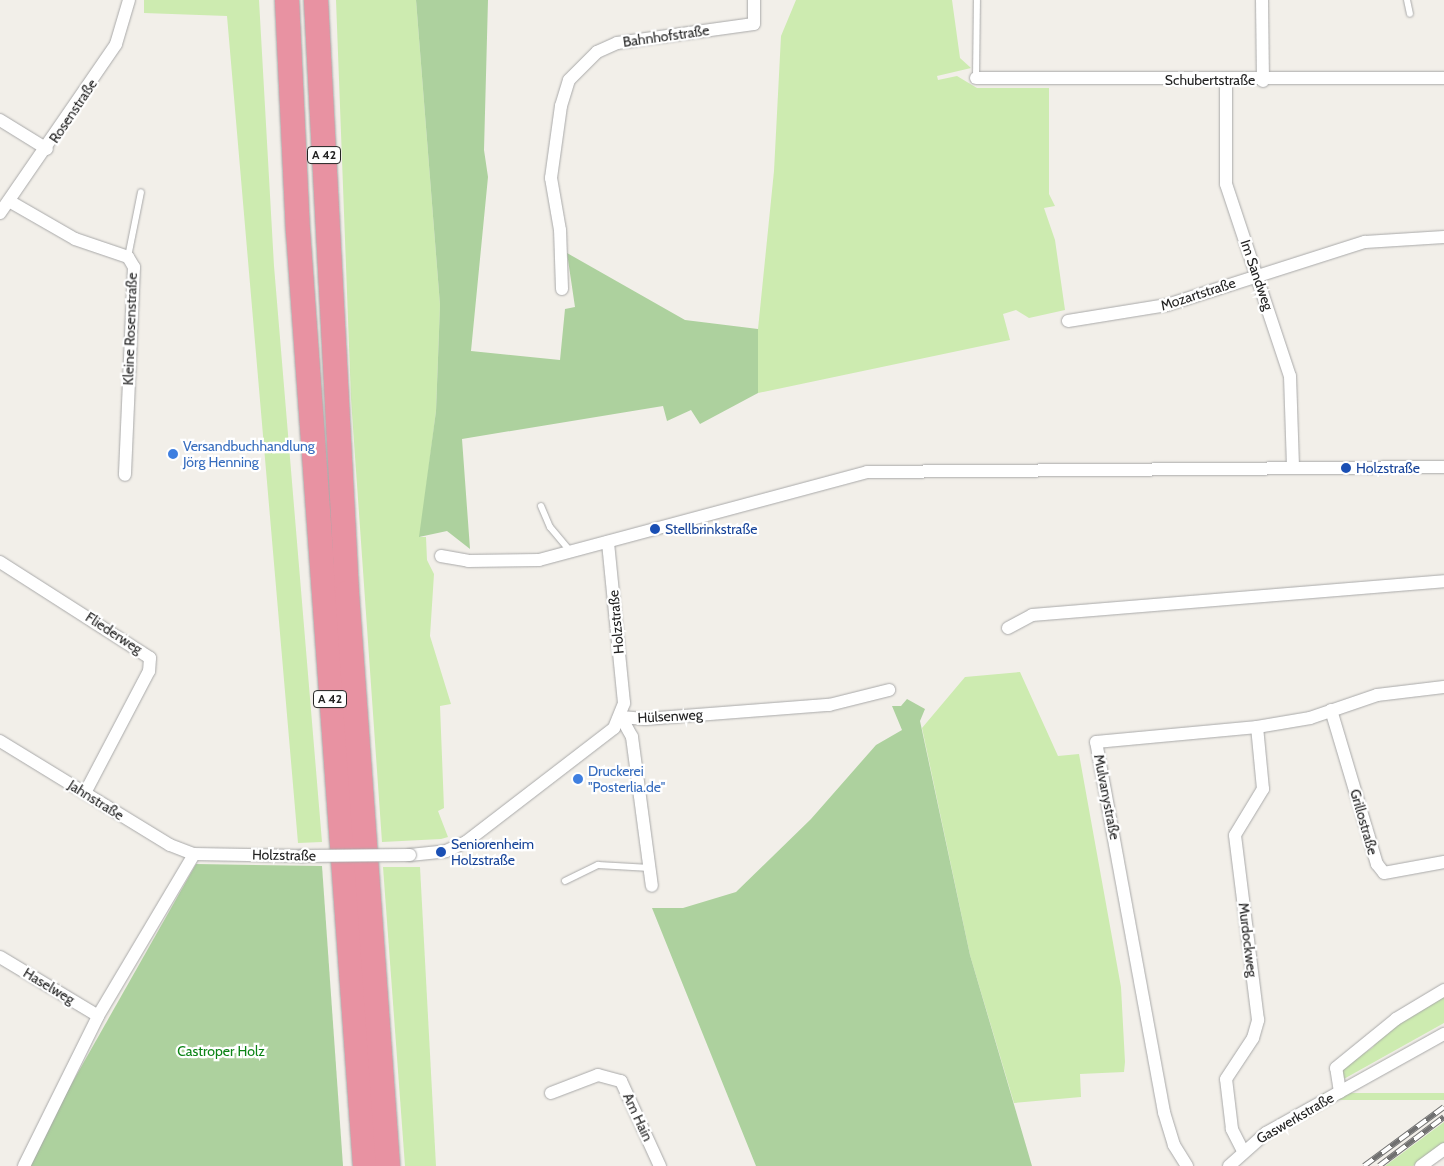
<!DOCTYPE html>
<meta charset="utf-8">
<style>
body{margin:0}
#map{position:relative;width:1444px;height:1166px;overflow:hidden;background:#f2efe9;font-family:Cabin,sans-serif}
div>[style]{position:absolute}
.grass>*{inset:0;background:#cdebb0;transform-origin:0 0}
.forest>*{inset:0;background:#add19e}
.roads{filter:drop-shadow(0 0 1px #a9a9a9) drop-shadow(0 0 1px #a9a9a9)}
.lane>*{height:6px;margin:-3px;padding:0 3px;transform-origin:3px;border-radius:3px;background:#fff}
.street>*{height:12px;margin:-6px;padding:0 6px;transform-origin:6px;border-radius:6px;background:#fff}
.highway>*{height:24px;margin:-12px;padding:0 12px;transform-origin:12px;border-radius:12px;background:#e892a2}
.rail>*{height:5.5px;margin-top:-2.75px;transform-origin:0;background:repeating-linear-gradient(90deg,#fff 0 11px,#707070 0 22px);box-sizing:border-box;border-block:1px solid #707070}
.bridges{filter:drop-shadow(0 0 1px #a9a9a9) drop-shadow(0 0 1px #a9a9a9)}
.street-bridge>*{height:12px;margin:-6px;padding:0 6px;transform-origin:6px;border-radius:6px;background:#fff}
.dots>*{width:14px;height:14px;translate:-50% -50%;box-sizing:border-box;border:2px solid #fff;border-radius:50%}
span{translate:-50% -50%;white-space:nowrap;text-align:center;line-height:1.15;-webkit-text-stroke:4.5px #fff;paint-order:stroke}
.shield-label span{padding:1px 4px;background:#fff;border:1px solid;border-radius:4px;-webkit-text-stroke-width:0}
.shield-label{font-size:12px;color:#222;font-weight:700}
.street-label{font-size:14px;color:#222}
.shop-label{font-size:14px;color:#366cbe}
.left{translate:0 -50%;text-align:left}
.transit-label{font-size:14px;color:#164399}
.park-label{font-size:14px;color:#0c8416}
</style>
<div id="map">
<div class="grass">
<div style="clip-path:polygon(144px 0,259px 0,274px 266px,322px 842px,298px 843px,227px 16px,144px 13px)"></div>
<div style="clip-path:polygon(336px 0,416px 0,440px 305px,436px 411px,420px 537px,426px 537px,427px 560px,434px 574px,430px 636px,451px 704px,440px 706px,444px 808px,438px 811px,448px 837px,441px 839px,382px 842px,351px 399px)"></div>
<div style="clip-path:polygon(796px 0,952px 0,960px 58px,971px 68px,937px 76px,938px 80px,957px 76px,977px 88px,1049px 88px,1049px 194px,1055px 206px,1044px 208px,1055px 240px,1065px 310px,1029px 318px,1016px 310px,1003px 314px,1010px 340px,758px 393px,758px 329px,774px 171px,781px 36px)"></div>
<div style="clip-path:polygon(1020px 672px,1058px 756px,1079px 754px,1121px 987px,1125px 1062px,1124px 1072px,1080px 1074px,1081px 1097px,1014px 1103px,970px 955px,922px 728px,965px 677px)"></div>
<div style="clip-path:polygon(383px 867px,420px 867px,436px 1166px,405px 1166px)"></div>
<div style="clip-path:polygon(1444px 996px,1444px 1023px,1342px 1080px,1342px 1067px,1372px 1048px,1388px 1029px)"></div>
<div style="left:1444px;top:1093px;width:7px;height:121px;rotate:90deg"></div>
<div style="clip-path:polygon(1444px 1122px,1444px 1143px,1413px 1166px,1385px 1166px)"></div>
</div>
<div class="forest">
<div style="clip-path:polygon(416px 0,488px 0,484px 150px,488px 177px,471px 351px,560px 360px,565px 309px,575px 307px,567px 253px,685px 320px,758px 329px,758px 393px,700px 424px,691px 410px,667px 421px,663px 406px,462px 439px,470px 549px,447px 531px,419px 537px,436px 411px,440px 305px)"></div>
<div style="clip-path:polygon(907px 699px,925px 709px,920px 721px,970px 955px,1032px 1166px,756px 1166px,652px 908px,683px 908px,736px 892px,811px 819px,876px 745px,902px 730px,892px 706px,901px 706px)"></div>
<div style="clip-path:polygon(196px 864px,322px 866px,343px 1166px,25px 1166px)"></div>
</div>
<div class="roads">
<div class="lane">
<div style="left:1407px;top:0;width:14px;rotate:78deg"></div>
<div style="left:976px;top:78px;width:78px;rotate:-89.3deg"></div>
<div style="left:128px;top:257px;width:66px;rotate:-78.7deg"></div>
<div style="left:541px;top:506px;width:23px;rotate:67deg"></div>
<div style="left:550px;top:527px;width:31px;rotate:50deg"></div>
<div style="left:565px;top:881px;width:37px;rotate:-26deg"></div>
<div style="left:598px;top:865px;width:52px;rotate:3.3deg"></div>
</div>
<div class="street">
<div style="left:1262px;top:0;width:81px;rotate:89.3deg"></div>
<div style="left:976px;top:78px;width:468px"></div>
<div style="left:1226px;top:80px;width:104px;rotate:90deg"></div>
<div style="left:1226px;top:184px;width:202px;rotate:71.6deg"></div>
<div style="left:1290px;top:376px;width:92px;rotate:88.1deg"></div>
<div style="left:0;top:120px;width:55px;rotate:31.7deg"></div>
<div style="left:9px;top:201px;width:76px;rotate:29.9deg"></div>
<div style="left:75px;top:239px;width:56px;rotate:18.8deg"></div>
<div style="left:128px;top:257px;width:12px;rotate:59deg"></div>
<div style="left:134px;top:267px;width:208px;rotate:92.5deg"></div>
<div style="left:0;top:213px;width:205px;rotate:-55.5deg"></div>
<div style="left:116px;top:44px;width:46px;rotate:-73.5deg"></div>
<div style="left:562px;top:289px;width:59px;rotate:-91.9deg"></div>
<div style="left:560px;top:230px;width:53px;rotate:-99.8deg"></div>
<div style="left:551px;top:178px;width:73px;rotate:-82.1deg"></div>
<div style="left:561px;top:106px;width:27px;rotate:-73deg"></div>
<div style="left:569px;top:80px;width:40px;rotate:-45deg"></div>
<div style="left:597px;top:52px;width:22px;rotate:-24deg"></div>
<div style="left:617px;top:43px;width:138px;rotate:-7.9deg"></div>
<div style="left:754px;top:24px;width:24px;rotate:-90deg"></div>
<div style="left:1068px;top:321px;width:100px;rotate:-9.2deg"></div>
<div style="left:1167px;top:305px;width:208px;rotate:-17.7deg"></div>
<div style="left:1365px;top:242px;width:79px;rotate:-3.6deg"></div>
<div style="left:441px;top:556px;width:27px;rotate:10deg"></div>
<div style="left:468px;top:561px;width:71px;rotate:-0.8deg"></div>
<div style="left:539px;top:560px;width:340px;rotate:-15deg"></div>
<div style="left:867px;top:472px;width:577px;rotate:-0.5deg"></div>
<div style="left:0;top:562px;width:178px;rotate:32.6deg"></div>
<div style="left:150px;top:658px;width:13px;rotate:94deg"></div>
<div style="left:149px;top:671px;width:138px;rotate:117.7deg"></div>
<div style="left:1008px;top:628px;width:27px;rotate:-28deg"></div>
<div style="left:1032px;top:615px;width:413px;rotate:-4.7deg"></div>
<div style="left:1331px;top:710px;width:161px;rotate:73.4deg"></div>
<div style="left:1377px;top:864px;width:11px;rotate:52deg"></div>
<div style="left:1384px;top:873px;width:61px;rotate:-10.4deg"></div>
<div style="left:621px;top:717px;width:24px;rotate:5deg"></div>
<div style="left:645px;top:719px;width:185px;rotate:-4.4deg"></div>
<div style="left:829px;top:705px;width:62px;rotate:-14deg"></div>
<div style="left:621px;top:717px;width:23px;rotate:61deg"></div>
<div style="left:632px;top:737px;width:150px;rotate:82.4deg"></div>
<div style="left:0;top:741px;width:199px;rotate:31.5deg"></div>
<div style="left:170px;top:845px;width:26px;rotate:21deg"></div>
<div style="left:194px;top:854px;width:108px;rotate:1.1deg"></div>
<div style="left:410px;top:855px;width:36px;rotate:-6deg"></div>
<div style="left:446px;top:851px;width:22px;rotate:-24deg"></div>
<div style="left:466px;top:842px;width:187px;rotate:-37.6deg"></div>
<div style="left:614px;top:728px;width:27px;rotate:-68deg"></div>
<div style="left:624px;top:703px;width:162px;rotate:-95.7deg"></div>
<div style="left:0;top:957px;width:114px;rotate:31deg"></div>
<div style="left:1340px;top:1092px;width:24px;rotate:-99deg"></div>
<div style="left:1336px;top:1068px;width:77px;rotate:-39.2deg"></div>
<div style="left:1396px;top:1019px;width:56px;rotate:-31.1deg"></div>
<div style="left:551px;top:1093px;width:50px;rotate:-21deg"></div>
<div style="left:598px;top:1075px;width:24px;rotate:15deg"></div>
<div style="left:621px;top:1081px;width:94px;rotate:65.4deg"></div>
<div style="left:1243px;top:1151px;width:25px;rotate:-117deg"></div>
<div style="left:1232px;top:1129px;width:50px;rotate:-96.8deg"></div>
<div style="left:1226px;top:1079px;width:49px;rotate:-56.6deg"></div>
<div style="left:1253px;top:1038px;width:19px;rotate:-74deg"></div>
<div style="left:1258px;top:1020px;width:186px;rotate:-97.1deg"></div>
<div style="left:1235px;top:835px;width:54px;rotate:-58.7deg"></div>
<div style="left:1263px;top:789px;width:62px;rotate:-95.5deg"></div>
<div style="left:24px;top:1166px;width:167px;rotate:-63.7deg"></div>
<div style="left:98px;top:1016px;width:188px;rotate:-59.3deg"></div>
<div style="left:1187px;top:1166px;width:25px;rotate:-122deg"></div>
<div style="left:1174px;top:1145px;width:34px;rotate:-107deg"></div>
<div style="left:1164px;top:1112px;width:376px;rotate:-100.4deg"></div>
<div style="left:1096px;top:742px;width:162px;rotate:-5.3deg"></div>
<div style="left:1257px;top:727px;width:54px;rotate:-9.6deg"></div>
<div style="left:1310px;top:718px;width:71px;rotate:-18.9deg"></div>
<div style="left:1377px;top:695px;width:67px;rotate:-6.8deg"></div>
<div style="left:1229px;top:1166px;width:50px;rotate:-41.7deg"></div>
<div style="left:1266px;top:1133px;width:204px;rotate:-29.1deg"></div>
<div style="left:1421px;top:1166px;width:29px;rotate:-36deg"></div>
</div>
<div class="highway">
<div style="left:287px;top:0;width:231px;rotate:87.3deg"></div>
<div style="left:298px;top:231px;width:937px;rotate:85.9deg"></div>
<div style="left:316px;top:0;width:594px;rotate:87.01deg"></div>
<div style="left:347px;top:593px;width:574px;rotate:85.91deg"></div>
</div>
</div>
<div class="rail">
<div style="left:1364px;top:1166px;width:99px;rotate:-36.4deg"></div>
<div style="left:1379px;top:1166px;width:81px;rotate:-37deg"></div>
</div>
<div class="bridges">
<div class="street-bridge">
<div style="left:302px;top:856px;width:108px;rotate:-0.5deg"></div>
</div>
</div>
<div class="dots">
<div style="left:173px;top:454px;background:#3f7fe0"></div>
<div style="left:1346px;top:468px;background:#1a4fb4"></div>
<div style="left:655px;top:529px;background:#1a4fb4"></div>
<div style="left:578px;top:779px;background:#3f7fe0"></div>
<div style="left:441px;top:852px;background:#1a4fb4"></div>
</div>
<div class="shield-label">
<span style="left:324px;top:155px">A 42</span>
<span style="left:330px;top:699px">A 42</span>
</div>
<div class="street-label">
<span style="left:666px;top:36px;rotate:-8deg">Bahnhofstraße</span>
<span style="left:1210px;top:80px">Schubertstraße</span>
<span style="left:73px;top:111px;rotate:-56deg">Rosenstraße</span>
<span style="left:1257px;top:275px;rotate:71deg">Im Sandweg</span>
<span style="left:1198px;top:294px;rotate:-18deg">Mozartstraße</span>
<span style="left:130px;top:329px;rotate:-88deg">Kleine Rosenstraße</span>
<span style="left:616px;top:622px;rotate:-95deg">Holzstraße</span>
<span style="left:114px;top:633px;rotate:33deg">Fliederweg</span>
<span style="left:670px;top:716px;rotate:-3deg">Hülsenweg</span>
<span style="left:1107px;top:797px;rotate:79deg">Mulvanystraße</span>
<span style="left:96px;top:800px;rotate:32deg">Jahnstraße</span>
<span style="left:1364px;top:822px;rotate:74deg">Grillostraße</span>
<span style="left:284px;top:855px;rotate:1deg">Holzstraße</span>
<span style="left:1248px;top:940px;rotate:83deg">Murdockweg</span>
<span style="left:49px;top:986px;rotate:31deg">Haselweg</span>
<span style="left:638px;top:1117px;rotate:65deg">Am Hain</span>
<span style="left:1295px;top:1118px;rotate:-30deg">Gaswerkstraße</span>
</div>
<div class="shop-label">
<span class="left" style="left:183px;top:454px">Versandbuchhandlung<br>Jörg Henning</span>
<span class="left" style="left:588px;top:779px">Druckerei<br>"Posterlia.de"</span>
</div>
<div class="transit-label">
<span class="left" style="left:1356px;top:468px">Holzstraße</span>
<span class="left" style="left:665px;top:529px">Stellbrinkstraße</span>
<span class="left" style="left:451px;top:852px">Seniorenheim<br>Holzstraße</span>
</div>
<div class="park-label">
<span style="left:221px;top:1051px">Castroper Holz</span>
</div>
</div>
